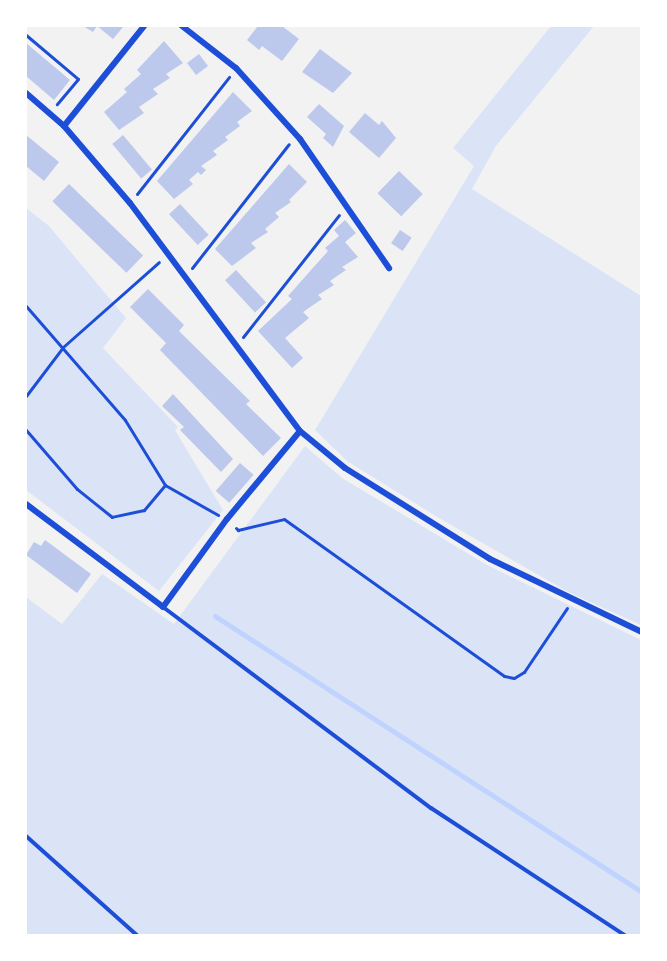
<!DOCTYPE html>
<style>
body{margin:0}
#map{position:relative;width:667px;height:961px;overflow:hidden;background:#f2f2f2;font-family:Lora,serif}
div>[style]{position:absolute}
.green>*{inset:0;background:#dbe4f7}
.stream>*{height:5px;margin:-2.5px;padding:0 2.5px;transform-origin:2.5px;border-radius:2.5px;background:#bfd3fe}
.building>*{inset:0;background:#bdc9ec;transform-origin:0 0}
.path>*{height:3px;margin:-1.5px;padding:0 1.5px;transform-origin:1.5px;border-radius:1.5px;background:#1d4ed8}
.service>*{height:4px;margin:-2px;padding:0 2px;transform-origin:2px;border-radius:2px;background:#1d4ed8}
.minor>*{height:6px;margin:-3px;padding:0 3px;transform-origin:3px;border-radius:3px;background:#1d4ed8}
span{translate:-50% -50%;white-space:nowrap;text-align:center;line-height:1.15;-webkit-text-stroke:6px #fff;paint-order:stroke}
.frame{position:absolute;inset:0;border:27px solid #fff;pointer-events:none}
</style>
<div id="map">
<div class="green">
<div style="clip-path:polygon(551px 26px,594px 26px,496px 146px,472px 189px,641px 296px,641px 625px,570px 593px,439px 518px,347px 461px,315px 430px,474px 166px,453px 148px)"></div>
<div style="clip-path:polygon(26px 208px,49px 226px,126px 318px,103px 348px,178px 427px,175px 430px,223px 510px,159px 591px,26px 490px)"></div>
<div style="clip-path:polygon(305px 446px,342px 478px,487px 565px,641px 640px,641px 935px,26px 935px,26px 597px,62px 624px,102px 574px,174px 624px)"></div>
</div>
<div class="stream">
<div style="left:215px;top:616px;width:508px;rotate:32.88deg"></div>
</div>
<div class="building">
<div style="clip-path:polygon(83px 26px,124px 26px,113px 39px,97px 26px,93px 32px)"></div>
<div style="clip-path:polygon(258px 26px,282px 26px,299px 39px,282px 61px,262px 46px,259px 50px,247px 40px)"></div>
<div style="clip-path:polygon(164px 41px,183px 63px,166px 74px,170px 78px,153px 89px,158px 94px,139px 107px,144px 113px,119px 130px,104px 112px,127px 92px,124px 89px,141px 74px,137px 70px)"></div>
<div style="clip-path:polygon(26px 43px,70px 80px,54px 100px,26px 76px)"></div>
<div style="clip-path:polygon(320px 49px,352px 73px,333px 93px,302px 72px)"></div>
<div style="left:199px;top:54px;width:15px;height:15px;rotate:53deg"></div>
<div style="clip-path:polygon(233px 92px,252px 111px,237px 122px,240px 126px,225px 137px,228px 140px,213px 151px,217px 155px,201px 166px,206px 170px,201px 175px,198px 172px,189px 180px,193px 184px,174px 199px,157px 181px)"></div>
<div style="clip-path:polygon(319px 104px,344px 126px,333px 147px,323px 138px,326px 134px,307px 117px)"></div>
<div style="clip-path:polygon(365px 113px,379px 125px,382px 121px,396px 138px,379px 158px,349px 132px)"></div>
<div style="clip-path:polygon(26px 135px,59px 162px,44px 181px,26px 166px)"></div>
<div style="left:123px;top:135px;width:45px;height:14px;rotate:50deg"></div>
<div style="clip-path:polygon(289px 164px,307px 182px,289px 200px,291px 202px,275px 213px,279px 217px,265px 229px,268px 232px,251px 243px,256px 248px,232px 266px,215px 249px)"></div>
<div style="left:399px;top:171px;width:33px;height:31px;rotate:44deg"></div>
<div style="left:69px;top:184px;width:103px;height:24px;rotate:44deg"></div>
<div style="left:180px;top:204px;width:42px;height:15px;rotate:47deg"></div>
<div style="clip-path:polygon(345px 220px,356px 233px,345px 242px,358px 257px,342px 267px,346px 270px,330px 281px,334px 285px,318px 295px,322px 299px,303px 312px,309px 318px,285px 338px,303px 358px,292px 368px,258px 331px,292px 299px,288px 296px,328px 251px,325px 248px,339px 236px,334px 230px)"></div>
<div style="left:400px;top:230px;width:14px;height:16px;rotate:34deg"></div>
<div style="left:236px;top:270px;width:44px;height:15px;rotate:47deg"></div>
<div style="clip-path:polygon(148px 289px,184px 325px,179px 331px,250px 401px,246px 404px,281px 438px,263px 456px,160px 350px,166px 343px,130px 307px)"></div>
<div style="clip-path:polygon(173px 394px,233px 459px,221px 472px,180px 430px,184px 427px,162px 406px)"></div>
<div style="left:240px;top:463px;width:18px;height:37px;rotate:41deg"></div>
<div style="clip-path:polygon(45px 540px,91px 574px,77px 593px,26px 555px,34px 542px,41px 546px)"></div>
</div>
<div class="path">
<div style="left:26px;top:35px;width:68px;rotate:40.2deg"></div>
<div style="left:78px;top:79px;width:33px;rotate:130deg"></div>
<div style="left:137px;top:194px;width:149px;rotate:-51.8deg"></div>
<div style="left:192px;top:268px;width:157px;rotate:-52deg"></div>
<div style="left:26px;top:306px;width:151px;rotate:49deg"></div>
<div style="left:125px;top:420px;width:76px;rotate:58.4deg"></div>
<div style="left:165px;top:485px;width:33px;rotate:130deg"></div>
<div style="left:144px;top:510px;width:33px;rotate:168deg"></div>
<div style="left:112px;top:517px;width:45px;rotate:-141.3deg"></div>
<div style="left:77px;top:489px;width:78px;rotate:-130.8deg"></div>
<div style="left:243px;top:337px;width:155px;rotate:-51.8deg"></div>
<div style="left:26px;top:396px;width:61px;rotate:-52.9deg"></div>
<div style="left:63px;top:347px;width:128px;rotate:-41.5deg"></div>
<div style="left:165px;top:485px;width:61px;rotate:29.5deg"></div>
<div style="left:236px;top:528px;width:3px;rotate:45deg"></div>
<div style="left:238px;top:530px;width:47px;rotate:-13.4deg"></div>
<div style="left:284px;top:519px;width:270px;rotate:35.5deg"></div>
<div style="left:504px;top:676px;width:10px;rotate:11deg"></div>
<div style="left:514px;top:678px;width:12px;rotate:-31deg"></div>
<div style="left:524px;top:672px;width:77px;rotate:-56.1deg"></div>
</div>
<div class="service">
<div style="left:163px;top:607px;width:335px;rotate:36.9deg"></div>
<div style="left:431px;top:808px;width:233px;rotate:33.3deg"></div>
<div style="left:26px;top:836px;width:150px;rotate:41.8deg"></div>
</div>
<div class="minor">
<div style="left:182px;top:26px;width:68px;rotate:37.9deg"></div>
<div style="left:236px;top:68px;width:96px;rotate:48deg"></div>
<div style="left:300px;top:139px;width:157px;rotate:55.4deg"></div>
<div style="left:26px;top:93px;width:50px;rotate:41deg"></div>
<div style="left:64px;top:126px;width:101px;rotate:49.4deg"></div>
<div style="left:130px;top:203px;width:284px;rotate:53.3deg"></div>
<div style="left:300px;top:431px;width:58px;rotate:39.4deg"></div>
<div style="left:345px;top:468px;width:171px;rotate:32.1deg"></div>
<div style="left:490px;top:559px;width:169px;rotate:25.7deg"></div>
<div style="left:64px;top:126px;width:128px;rotate:-51.3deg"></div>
<div style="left:26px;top:504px;width:171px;rotate:36.9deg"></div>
<div style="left:163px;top:607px;width:109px;rotate:-54deg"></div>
<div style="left:227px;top:519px;width:114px;rotate:-50.3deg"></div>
</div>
<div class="frame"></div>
</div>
